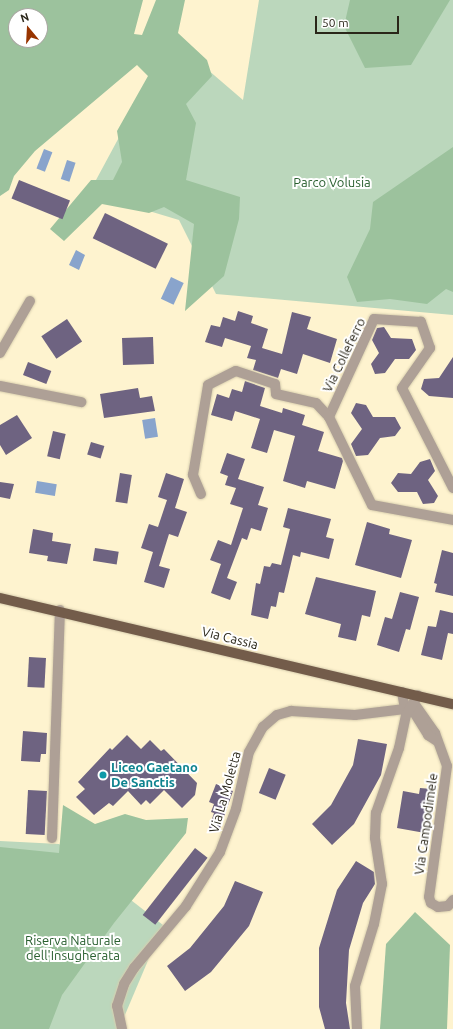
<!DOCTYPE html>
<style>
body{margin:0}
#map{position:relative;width:453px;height:1029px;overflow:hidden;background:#fef3cf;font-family:Ubuntu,sans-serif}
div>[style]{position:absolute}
.green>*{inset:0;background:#bbd7bc}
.forest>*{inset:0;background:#9cc29d}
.water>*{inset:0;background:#89a4cc;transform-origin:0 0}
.building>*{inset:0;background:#6e6381;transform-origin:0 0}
.roads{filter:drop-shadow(0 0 1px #d8ceae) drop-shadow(0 0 1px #d8ceae)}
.minor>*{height:10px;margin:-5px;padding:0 5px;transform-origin:5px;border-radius:5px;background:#aea096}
.major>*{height:10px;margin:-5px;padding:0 5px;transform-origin:5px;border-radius:5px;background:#735c4a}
.dots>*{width:11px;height:11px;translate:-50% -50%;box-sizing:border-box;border:2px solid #fff;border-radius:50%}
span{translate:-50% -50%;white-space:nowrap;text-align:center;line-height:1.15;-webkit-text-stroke:4px #fff;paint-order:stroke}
.park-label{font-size:13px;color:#295f2f}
.street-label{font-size:13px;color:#2a2619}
.culture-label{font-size:13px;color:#0d838f;font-weight:700}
.left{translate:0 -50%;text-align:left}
.north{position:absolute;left:8px;top:8px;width:40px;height:40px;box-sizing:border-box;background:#fff;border:1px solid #aaa8a3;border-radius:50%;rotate:342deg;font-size:11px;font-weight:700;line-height:16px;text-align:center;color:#2a2619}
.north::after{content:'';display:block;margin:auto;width:14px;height:18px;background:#983400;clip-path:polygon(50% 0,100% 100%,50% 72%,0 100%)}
.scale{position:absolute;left:315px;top:16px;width:84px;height:18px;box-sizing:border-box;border:2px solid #2a2619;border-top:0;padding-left:5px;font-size:12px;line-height:14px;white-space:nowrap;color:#2a2619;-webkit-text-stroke:3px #fff;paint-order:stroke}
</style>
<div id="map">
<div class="green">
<div style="clip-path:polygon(259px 0,453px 0,453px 315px,216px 294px,179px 220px,89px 193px,172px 39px,243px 100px)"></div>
<div style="clip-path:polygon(0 841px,59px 844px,163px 925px,119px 1029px,0 1029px)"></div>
</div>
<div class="forest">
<div style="clip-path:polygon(evenodd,0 0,143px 0,134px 34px,142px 35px,156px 0,185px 0,178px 33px,207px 60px,212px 76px,186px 104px,196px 123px,186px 180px,240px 197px,239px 219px,224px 276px,185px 311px,194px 224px,164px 207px,149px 213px,102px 204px,64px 241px,50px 229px,91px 180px,113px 180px,122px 162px,117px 131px,148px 76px,137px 65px,35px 151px,14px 176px,9px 190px,0 196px,0 0,16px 16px,40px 16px,40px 40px,16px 40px,16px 16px)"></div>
<div style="clip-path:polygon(350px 0,450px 0,411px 65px,365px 68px,344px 26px)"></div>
<div style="clip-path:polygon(453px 147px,453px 292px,446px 289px,427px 304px,390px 299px,357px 302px,347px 277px,370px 229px,373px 202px)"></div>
<div style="clip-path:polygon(63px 805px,95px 824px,125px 814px,146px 820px,188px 818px,186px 833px,114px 923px,62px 995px,49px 1029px,0 1029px,0 847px,59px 853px)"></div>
<div style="clip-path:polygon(415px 912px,450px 945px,447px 1029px,380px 1029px,386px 944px)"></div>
</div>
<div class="water">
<div style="left:44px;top:149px;width:9px;height:21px;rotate:21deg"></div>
<div style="left:67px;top:160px;width:9px;height:20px;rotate:18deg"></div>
<div style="clip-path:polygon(76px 250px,85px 255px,79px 270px,69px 265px)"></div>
<div style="left:171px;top:277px;width:14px;height:24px;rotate:25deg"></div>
<div style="left:155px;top:418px;width:19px;height:13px;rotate:81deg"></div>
<div style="left:37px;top:481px;width:20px;height:12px;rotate:9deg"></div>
</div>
<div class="building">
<div style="left:19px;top:180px;width:55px;height:20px;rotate:22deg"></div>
<div style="left:105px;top:213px;width:70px;height:28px;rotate:26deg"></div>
<div style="clip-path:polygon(238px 311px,253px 316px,251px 323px,268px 329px,262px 348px,282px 354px,292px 312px,311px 317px,307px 329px,337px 339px,330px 363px,303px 354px,297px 374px,281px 369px,278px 378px,253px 370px,256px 360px,247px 358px,251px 346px,225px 338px,222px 347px,205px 342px,211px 325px,220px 327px,223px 317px,235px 321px)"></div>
<div style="left:67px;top:319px;width:27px;height:31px;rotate:56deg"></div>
<div style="clip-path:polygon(384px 327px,391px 338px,412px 339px,416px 350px,409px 359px,395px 359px,385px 373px,375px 374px,371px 364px,379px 353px,372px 340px,377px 328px)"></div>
<div style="left:153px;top:337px;width:27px;height:31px;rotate:88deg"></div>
<div style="clip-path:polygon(453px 357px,453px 398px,429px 396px,421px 389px,424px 379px,439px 378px)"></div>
<div style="left:28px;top:362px;width:25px;height:14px;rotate:21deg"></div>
<div style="clip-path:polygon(245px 381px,265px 388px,260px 406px,282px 413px,283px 408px,305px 415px,302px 425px,324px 432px,318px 451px,342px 458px,343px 461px,335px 489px,307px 481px,305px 488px,283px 481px,295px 436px,274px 430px,267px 453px,251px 448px,260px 419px,235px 411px,232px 421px,211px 415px,217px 394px,229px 398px,232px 389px,242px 392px)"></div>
<div style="clip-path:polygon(138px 388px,140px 398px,152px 396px,155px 411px,104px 418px,100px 394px)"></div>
<div style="clip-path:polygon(356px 403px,366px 405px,373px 417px,395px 417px,401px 428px,395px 436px,380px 438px,368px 455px,356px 456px,351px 444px,362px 429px,351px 413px)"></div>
<div style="clip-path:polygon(17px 415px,32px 438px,6px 455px,0 445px,0 425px)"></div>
<div style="left:53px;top:431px;width:13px;height:26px;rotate:13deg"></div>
<div style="left:91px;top:442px;width:14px;height:13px;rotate:17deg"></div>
<div style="clip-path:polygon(227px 453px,245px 459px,238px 479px,264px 487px,258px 505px,268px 508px,261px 531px,251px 528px,247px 540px,242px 538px,227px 578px,237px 582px,230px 600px,211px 593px,221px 564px,210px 560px,218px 540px,231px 545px,243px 508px,230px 504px,236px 488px,225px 485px,228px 476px,220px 473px)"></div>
<div style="clip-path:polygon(430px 459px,435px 471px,428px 480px,438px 496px,434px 503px,423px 504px,417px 492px,398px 492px,391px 483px,398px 473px,411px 474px,420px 462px)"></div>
<div style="left:120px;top:473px;width:12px;height:29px;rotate:9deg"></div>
<div style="clip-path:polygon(166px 473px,184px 479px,175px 508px,187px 512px,178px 537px,169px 534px,159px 566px,170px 569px,164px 588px,144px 582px,153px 552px,141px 548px,149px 524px,158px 527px,167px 500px,158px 497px)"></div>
<div style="clip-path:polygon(0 482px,14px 484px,10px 499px,0 497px)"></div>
<div style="clip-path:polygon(288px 508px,331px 519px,326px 537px,334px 539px,329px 559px,301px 552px,300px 557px,293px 555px,284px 593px,279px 592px,276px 607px,271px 606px,268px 619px,251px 615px,256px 583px,260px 584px,264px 566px,270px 567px,272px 563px,281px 565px,290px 529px,283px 527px)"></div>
<div style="clip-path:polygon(367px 522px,390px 529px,389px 534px,412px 540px,401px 578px,355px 565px)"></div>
<div style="clip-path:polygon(33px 529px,53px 533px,52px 541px,71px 544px,67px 564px,47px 561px,48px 556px,29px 553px)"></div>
<div style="left:95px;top:548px;width:24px;height:13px;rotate:9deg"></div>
<div style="clip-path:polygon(442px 550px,453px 553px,453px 596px,435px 592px,437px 584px,434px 583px)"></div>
<div style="clip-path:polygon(316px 577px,376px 591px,370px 617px,362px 615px,356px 641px,338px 637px,341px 624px,305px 614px)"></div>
<div style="clip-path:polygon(400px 592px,419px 597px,410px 630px,406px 629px,399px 652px,377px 645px,385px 617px,392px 619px)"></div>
<div style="clip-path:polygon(440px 610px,453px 613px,453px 634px,448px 633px,442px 660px,421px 655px,428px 626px,436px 627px)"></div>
<div style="left:29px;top:657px;width:17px;height:30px;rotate:3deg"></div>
<div style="clip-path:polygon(23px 731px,47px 733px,46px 754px,41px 754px,40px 762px,21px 761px)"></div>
<div style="clip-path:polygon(127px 735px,141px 749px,150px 740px,161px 751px,164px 749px,197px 783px,195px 795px,182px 808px,164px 790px,150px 804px,146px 800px,141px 805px,128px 791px,113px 806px,109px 803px,94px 815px,76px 797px,85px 789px,78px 782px,110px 748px,112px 750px)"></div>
<div style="clip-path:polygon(358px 739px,387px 744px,381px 775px,354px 824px,332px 845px,312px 824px,331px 805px,353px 765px)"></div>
<div style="left:269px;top:768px;width:18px;height:27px;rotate:22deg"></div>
<div style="clip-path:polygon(216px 784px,233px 791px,219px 831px,209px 828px,214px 813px,211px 812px,214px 804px,209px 802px)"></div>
<div style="clip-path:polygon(420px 788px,432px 789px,425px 833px,397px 828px,403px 791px,419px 794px)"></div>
<div style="left:28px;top:790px;width:19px;height:44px;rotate:3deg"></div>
<div style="left:195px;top:848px;width:16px;height:85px;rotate:38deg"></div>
<div style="clip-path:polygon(356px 861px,374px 872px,375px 884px,363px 903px,349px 950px,346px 1003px,350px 1029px,325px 1029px,319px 1007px,319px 948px,337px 890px)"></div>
<div style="clip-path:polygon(235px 881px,263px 892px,249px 926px,211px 972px,185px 991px,167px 966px,190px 948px,224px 906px)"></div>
</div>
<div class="roads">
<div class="minor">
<div style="left:0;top:353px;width:60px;rotate:-60deg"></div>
<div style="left:0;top:386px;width:83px;rotate:11.2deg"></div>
<div style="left:453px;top:488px;width:112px;rotate:-117deg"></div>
<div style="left:402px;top:388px;width:49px;rotate:-55deg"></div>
<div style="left:430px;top:348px;width:28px;rotate:-109deg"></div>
<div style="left:421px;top:322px;width:47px;rotate:-176.3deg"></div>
<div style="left:374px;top:319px;width:108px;rotate:114.7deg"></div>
<div style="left:329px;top:417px;width:98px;rotate:64deg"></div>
<div style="left:372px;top:505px;width:82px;rotate:10.5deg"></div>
<div style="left:201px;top:494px;width:21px;rotate:-113deg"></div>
<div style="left:193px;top:475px;width:91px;rotate:-80.5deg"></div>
<div style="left:208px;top:385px;width:31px;rotate:-27deg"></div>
<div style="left:236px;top:371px;width:41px;rotate:18.4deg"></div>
<div style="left:275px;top:384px;width:10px;rotate:84deg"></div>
<div style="left:276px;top:394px;width:41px;rotate:12.7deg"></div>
<div style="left:316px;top:403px;width:19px;rotate:47deg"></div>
<div style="left:402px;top:692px;width:23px;rotate:80deg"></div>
<div style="left:414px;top:703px;width:37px;rotate:55deg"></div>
<div style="left:435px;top:733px;width:35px;rotate:70deg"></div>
<div style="left:447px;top:766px;width:132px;rotate:97.8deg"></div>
<div style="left:429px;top:897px;width:6px;rotate:72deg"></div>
<div style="left:431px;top:903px;width:8px;rotate:30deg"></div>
<div style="left:438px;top:907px;width:10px;rotate:-6deg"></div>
<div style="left:448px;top:906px;width:8px;rotate:-50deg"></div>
<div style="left:412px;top:709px;width:31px;rotate:58deg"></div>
<div style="left:428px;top:735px;width:11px;rotate:34deg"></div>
<div style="left:52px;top:838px;width:228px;rotate:-88deg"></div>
<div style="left:122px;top:1029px;width:24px;rotate:-102deg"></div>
<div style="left:117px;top:1006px;width:23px;rotate:-72deg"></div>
<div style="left:124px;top:984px;width:19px;rotate:-58deg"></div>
<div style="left:134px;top:968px;width:81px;rotate:-50deg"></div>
<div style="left:186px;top:906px;width:64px;rotate:-57.8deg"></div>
<div style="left:220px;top:852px;width:46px;rotate:-69.6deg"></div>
<div style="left:236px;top:809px;width:58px;rotate:-77.2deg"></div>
<div style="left:249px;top:752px;width:29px;rotate:-61deg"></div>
<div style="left:263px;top:727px;width:18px;rotate:-41deg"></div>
<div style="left:277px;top:715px;width:15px;rotate:-16deg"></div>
<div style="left:291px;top:711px;width:64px;rotate:3.6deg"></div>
<div style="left:355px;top:715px;width:50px;rotate:-6.8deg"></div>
<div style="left:357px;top:1029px;width:43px;rotate:-92.7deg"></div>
<div style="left:355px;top:986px;width:65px;rotate:-73deg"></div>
<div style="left:374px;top:924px;width:41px;rotate:-78.7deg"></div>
<div style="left:382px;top:884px;width:47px;rotate:-98.7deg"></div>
<div style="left:375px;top:838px;width:25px;rotate:-88deg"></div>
<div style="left:376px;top:813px;width:69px;rotate:-70.5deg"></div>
<div style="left:399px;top:748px;width:34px;rotate:-78deg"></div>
<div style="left:406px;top:715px;width:23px;rotate:-59deg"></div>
</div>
<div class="major">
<div style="left:0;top:598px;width:465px;rotate:13.2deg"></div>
</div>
</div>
<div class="dots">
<div style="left:103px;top:775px;background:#0f9aa8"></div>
</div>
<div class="park-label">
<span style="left:332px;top:182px">Parco Volusia</span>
<span style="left:73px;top:948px">Riserva Naturale<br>dell'Insugherata</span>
</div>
<div class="street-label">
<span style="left:344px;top:355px;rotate:-64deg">Via Colleferro</span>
<span style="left:230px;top:638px;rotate:14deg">Via Cassia</span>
<span style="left:225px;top:792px;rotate:-74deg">Via La Moletta</span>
<span style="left:426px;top:824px;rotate:-82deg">Via Campodimele</span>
</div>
<div class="culture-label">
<span class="left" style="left:111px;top:775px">Liceo Gaetano<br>De Sanctis</span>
</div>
<div class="north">N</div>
<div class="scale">50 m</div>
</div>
